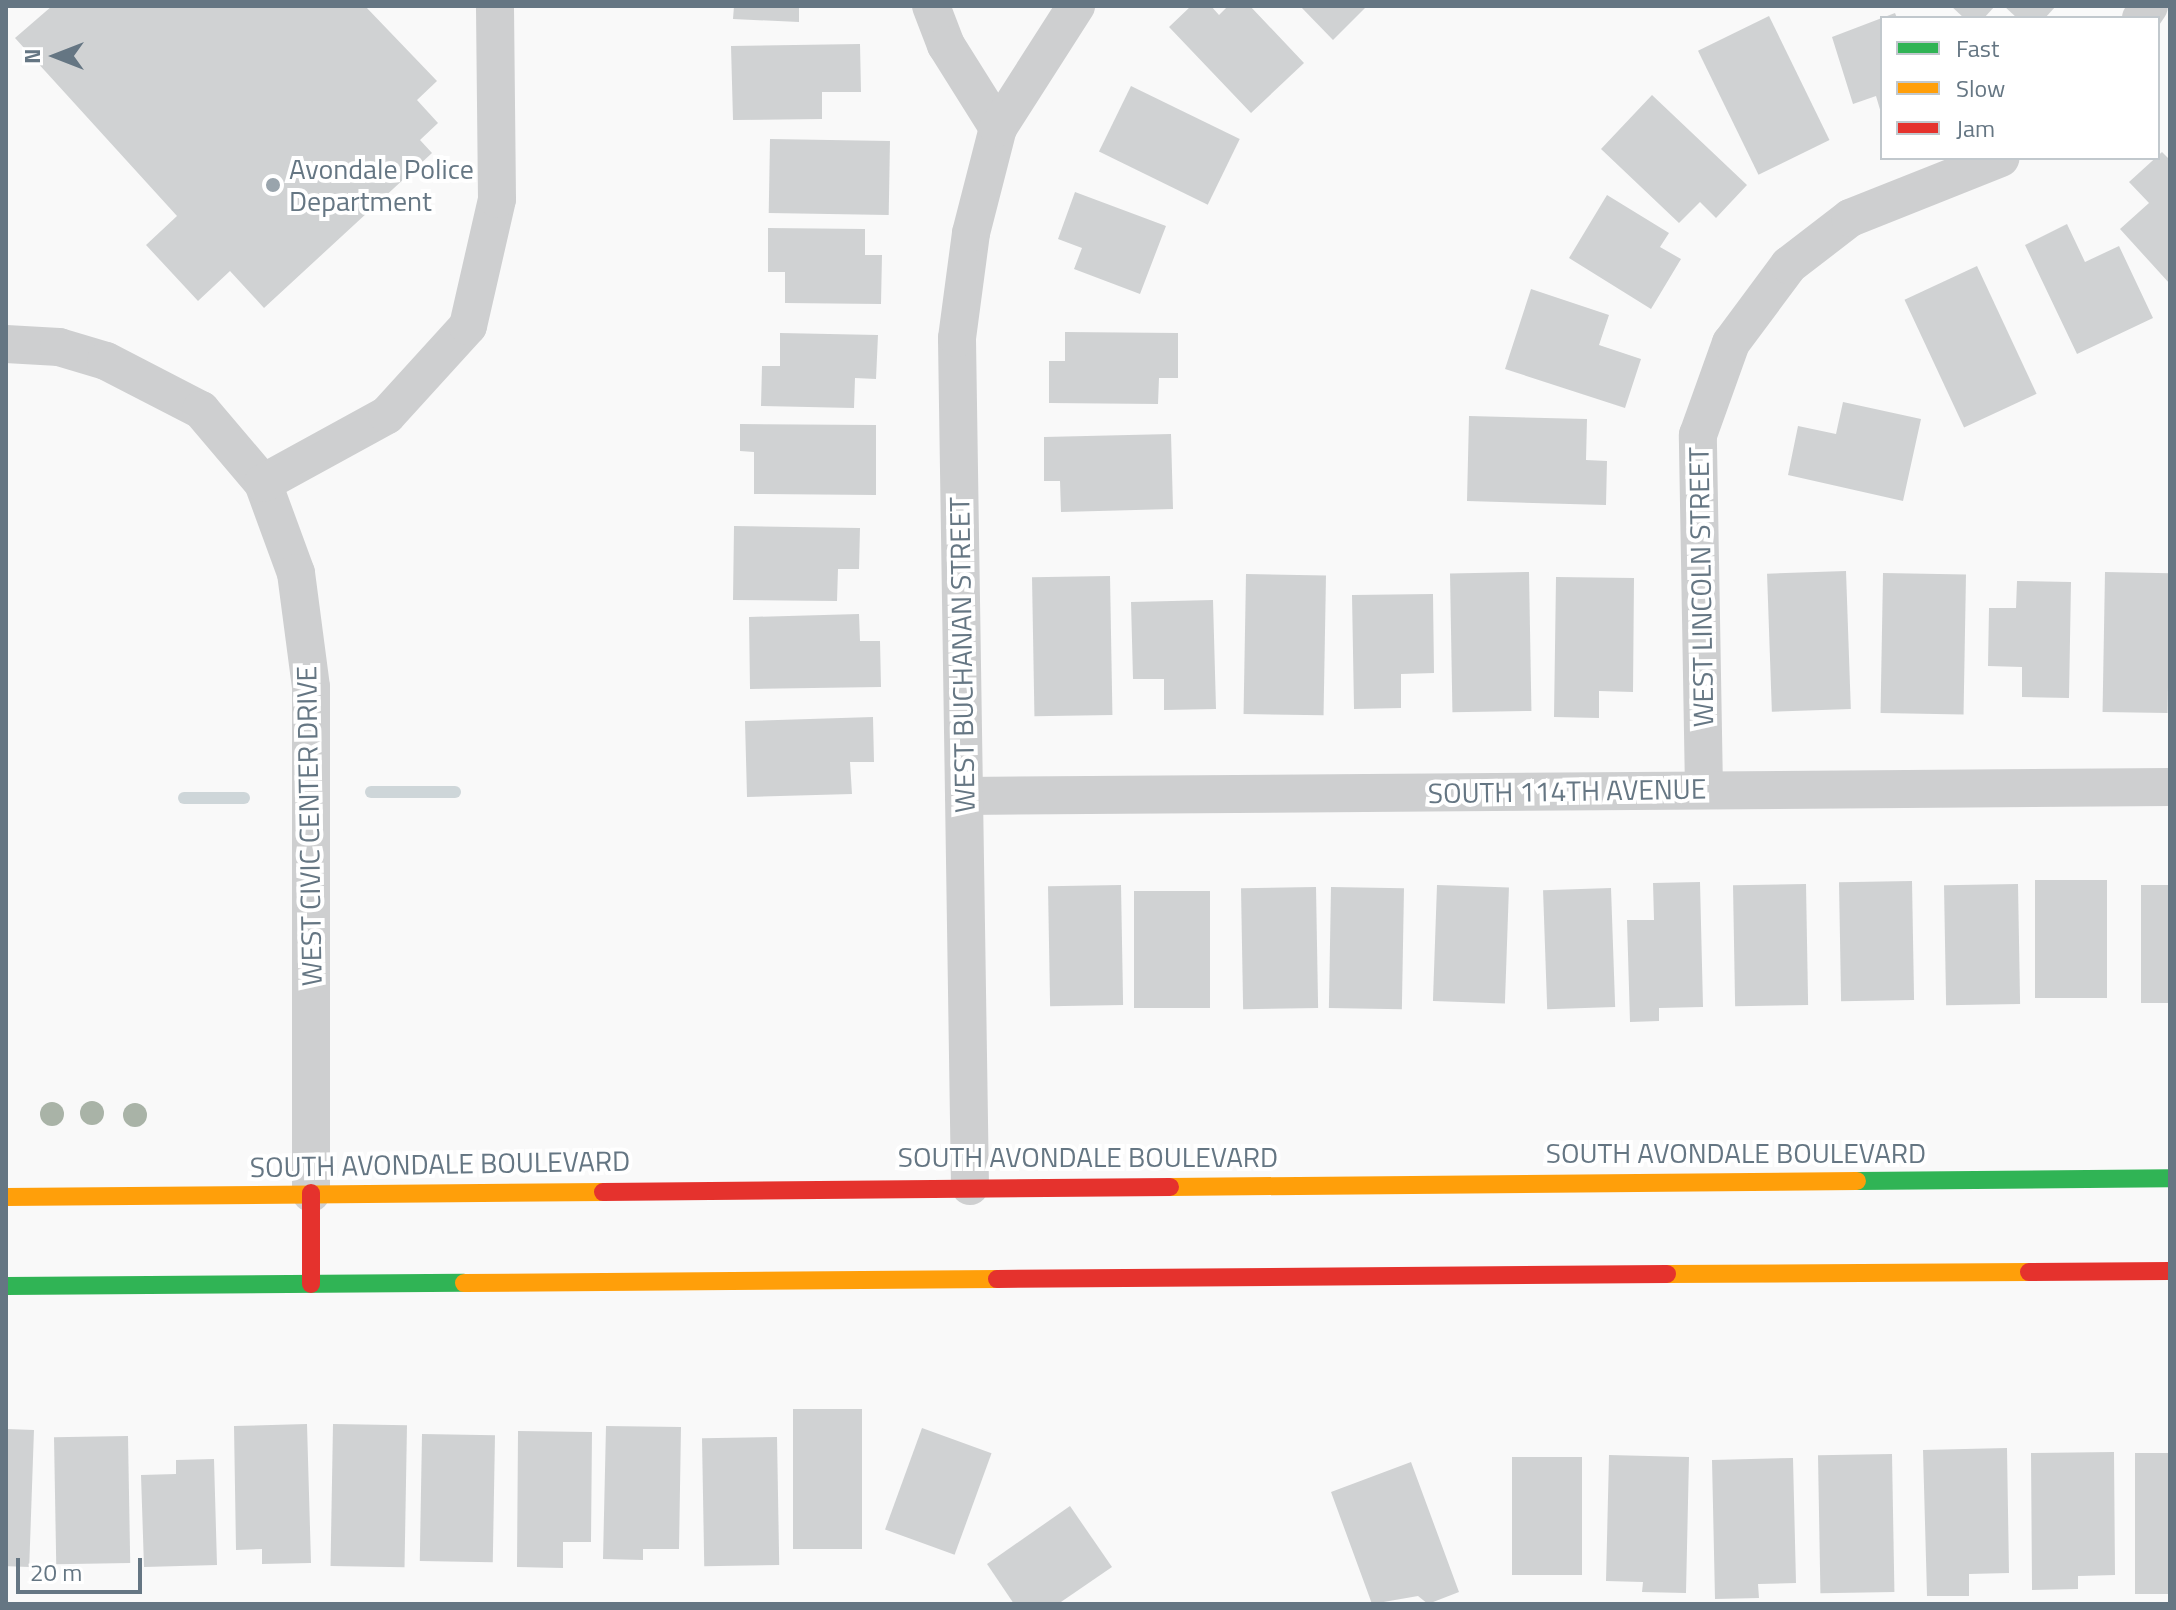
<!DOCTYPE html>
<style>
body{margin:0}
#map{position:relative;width:2176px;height:1610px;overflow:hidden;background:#f9f9f9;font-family:"Titillium Web",sans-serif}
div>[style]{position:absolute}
.stream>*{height:12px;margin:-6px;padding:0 6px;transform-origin:6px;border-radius:6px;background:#ced6d9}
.building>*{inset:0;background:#d0d2d3;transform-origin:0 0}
.street>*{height:38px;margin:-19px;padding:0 19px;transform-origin:19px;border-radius:19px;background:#cecfd0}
.fast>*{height:18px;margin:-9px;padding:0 9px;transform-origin:9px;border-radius:9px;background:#30b455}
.slow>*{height:18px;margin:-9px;padding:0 9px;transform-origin:9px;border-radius:9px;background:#ff9f0a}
.jam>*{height:18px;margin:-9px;padding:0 9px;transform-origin:9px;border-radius:9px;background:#e5322d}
.trees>*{width:24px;height:24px;margin:-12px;border-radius:50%;background:#a9b3a7}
.dots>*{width:22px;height:22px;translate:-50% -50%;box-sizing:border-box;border:4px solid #fff;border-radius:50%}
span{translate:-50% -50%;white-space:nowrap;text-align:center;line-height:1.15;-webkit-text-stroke:8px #fff;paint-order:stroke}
.poi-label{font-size:28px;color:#657683}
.left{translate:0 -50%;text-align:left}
.street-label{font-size:28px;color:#657683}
.frame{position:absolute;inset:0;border:8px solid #657683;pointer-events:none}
.legend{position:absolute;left:1880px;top:16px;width:280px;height:144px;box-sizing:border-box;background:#fff;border:2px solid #c1c8cd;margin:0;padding:10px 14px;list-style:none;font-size:24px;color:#657683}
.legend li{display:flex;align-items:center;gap:16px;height:40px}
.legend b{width:40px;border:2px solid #c1c8cd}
.north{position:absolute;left:16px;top:16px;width:80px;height:80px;-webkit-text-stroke:6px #fff;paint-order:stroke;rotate:270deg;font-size:22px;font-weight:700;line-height:32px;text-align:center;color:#657683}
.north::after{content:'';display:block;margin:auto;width:28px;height:36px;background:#657683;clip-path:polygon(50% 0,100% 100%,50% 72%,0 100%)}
.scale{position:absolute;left:16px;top:1558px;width:126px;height:36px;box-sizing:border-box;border:4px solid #657683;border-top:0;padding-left:10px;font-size:24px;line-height:28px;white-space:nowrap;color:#657683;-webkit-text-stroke:6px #fff;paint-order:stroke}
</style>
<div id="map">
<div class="stream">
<div style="left:371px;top:792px;width:84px"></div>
<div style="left:184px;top:798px;width:60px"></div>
</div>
<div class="building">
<div style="clip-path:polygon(52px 6px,365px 6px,437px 81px,417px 100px,438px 123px,420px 140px,432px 153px,264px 308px,230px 271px,198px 301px,146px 245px,177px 216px,15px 38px)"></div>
<div style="clip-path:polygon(734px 6px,799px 6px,799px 22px,733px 19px)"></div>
<div style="clip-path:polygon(1191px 6px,1211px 6px,1219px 15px,1228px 6px,1250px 6px,1304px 63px,1251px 113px,1169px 27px)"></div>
<div style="clip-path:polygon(1300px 6px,1367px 6px,1333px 40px)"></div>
<div style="clip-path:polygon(1951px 6px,1995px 6px,1984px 18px,1964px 18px)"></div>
<div style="clip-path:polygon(2004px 6px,2056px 6px,2045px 18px,2017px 18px)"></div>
<div style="clip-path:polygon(1895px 13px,1897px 18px,1882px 18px,1881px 113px,1876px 96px,1853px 104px,1832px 37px)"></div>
<div style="left:1769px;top:16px;width:138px;height:79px;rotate:64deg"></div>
<div style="clip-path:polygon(860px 44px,861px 92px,822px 92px,822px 119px,733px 120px,731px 46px)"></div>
<div style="left:1131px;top:86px;width:121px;height:73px;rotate:26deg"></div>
<div style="clip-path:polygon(1652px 95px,1747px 185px,1716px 218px,1700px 202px,1679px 223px,1601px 149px)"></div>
<div style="left:770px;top:139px;width:120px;height:74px;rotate:1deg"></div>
<div style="clip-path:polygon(2162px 152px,2170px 160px,2170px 284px,2120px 229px,2149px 203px,2129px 182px)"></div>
<div style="clip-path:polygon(1075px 192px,1166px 226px,1140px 294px,1074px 269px,1082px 248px,1058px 239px)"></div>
<div style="clip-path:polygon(1607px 195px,1669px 233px,1660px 247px,1681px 259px,1651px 309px,1569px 258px)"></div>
<div style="clip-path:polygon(2067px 224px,2085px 262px,2119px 246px,2153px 318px,2077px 354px,2025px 245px)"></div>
<div style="clip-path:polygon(768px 228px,865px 229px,865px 255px,882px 255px,881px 304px,785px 303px,785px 272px,768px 272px)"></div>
<div style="left:1977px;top:266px;width:141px;height:80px;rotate:65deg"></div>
<div style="clip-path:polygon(1531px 289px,1609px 315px,1599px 345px,1641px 359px,1625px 408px,1505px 369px)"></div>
<div style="clip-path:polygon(1065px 332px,1178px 333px,1178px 378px,1159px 378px,1158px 404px,1049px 403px,1049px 361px,1065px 361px)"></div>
<div style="clip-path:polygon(780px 333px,878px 335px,876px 379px,855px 378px,854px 408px,761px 406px,762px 366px,780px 366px)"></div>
<div style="clip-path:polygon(1843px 402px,1921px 419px,1903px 501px,1788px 475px,1798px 426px,1836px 434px)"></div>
<div style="clip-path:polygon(1469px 416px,1587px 419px,1586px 460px,1607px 461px,1606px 505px,1467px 501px)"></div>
<div style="clip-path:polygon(740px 424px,876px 425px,876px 495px,754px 494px,754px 452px,740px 451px)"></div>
<div style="clip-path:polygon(1171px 434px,1173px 509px,1061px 512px,1060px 481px,1044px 481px,1044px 437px)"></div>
<div style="clip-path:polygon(734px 526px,860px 528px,859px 569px,838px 569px,837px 601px,733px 600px)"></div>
<div style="left:1846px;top:571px;width:138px;height:79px;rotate:88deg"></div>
<div style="left:1529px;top:572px;width:139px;height:79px;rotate:89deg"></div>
<div style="left:2105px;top:572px;width:65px;height:140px;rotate:1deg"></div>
<div style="left:1883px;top:573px;width:83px;height:140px;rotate:1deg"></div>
<div style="left:1246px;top:574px;width:80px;height:140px;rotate:1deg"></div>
<div style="left:1110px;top:576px;width:139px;height:78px;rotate:89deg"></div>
<div style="clip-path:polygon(1556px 577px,1634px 578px,1633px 692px,1599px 691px,1599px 718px,1554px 717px)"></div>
<div style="clip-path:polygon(2017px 581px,2071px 582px,2069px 698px,2022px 697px,2022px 667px,1988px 666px,1989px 608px,2016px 608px)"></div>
<div style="clip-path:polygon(1433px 594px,1434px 673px,1401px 674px,1401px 708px,1354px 709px,1352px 595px)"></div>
<div style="clip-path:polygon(1213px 600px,1216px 709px,1164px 710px,1164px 679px,1133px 679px,1131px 602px)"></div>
<div style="clip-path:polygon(859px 614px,860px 641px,880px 641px,881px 687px,750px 689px,749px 617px)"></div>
<div style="clip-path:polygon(873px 717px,874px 762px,850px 762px,852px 794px,747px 797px,745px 721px)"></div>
<div style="left:2035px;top:880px;width:72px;height:118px"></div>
<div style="left:1912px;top:881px;width:119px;height:73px;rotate:89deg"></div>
<div style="clip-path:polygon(1700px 882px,1703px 1007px,1659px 1008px,1659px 1021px,1630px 1022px,1627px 920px,1654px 920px,1653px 883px)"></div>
<div style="left:1806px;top:884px;width:121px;height:73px;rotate:89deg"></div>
<div style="left:2018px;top:884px;width:120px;height:74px;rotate:89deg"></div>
<div style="left:1121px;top:885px;width:120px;height:73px;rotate:89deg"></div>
<div style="left:1437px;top:885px;width:72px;height:116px;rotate:2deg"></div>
<div style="left:2141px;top:885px;width:29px;height:118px"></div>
<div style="left:1316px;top:887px;width:121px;height:75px;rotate:89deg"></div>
<div style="left:1331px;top:887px;width:73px;height:121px;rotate:1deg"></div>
<div style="left:1611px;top:888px;width:119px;height:68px;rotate:88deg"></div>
<div style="left:1210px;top:891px;width:117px;height:76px;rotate:90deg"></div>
<div style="left:793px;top:1409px;width:69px;height:140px"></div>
<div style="clip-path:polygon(307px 1424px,311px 1563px,262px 1564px,262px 1549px,236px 1550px,234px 1426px)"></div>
<div style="left:333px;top:1424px;width:74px;height:142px;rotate:1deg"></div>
<div style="clip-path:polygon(606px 1426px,681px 1427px,679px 1549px,643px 1549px,643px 1560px,603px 1559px)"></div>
<div style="left:922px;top:1428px;width:74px;height:108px;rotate:20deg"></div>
<div style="left:6px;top:1429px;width:28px;height:137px;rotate:2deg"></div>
<div style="clip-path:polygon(518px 1431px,592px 1432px,591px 1542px,563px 1542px,563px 1568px,517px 1567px)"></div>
<div style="left:422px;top:1434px;width:73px;height:127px;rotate:1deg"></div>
<div style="left:128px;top:1436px;width:127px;height:74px;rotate:89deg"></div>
<div style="left:777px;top:1437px;width:128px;height:75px;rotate:89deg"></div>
<div style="clip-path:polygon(2007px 1448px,2009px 1573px,1969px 1574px,1969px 1596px,1927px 1596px,1923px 1450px)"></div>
<div style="clip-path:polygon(2114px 1452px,2115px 1575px,2078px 1576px,2078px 1589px,2032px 1590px,2031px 1453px)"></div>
<div style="left:2170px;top:1453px;width:141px;height:35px;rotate:90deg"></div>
<div style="left:1892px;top:1454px;width:138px;height:74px;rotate:89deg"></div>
<div style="clip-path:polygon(1609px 1455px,1689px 1457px,1686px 1593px,1642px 1592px,1643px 1582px,1606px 1581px)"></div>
<div style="left:1512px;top:1457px;width:70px;height:118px"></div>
<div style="clip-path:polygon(1793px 1458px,1796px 1583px,1758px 1584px,1759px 1598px,1715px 1599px,1712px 1460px)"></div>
<div style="clip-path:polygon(214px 1459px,217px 1565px,144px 1567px,141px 1475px,176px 1474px,176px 1460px)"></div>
<div style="clip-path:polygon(1411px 1462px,1459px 1592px,1428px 1604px,1418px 1596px,1372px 1604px,1331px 1492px)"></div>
<div style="clip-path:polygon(1070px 1506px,1112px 1567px,1058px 1604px,1014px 1604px,987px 1564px)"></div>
</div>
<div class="street">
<div style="left:931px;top:6px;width:42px;rotate:69deg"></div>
<div style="left:946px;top:45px;width:98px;rotate:57.9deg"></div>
<div style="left:2141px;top:18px;width:14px;rotate:-56deg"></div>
<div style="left:6px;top:344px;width:53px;rotate:3.2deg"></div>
<div style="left:59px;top:347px;width:49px;rotate:16.6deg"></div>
<div style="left:106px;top:361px;width:107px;rotate:27.3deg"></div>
<div style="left:201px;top:410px;width:96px;rotate:49.7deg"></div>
<div style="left:263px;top:483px;width:96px;rotate:69.9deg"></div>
<div style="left:296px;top:573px;width:115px;rotate:82.5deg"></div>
<div style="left:311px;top:687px;width:506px;rotate:90deg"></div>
<div style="left:263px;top:483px;width:141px;rotate:-28.7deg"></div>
<div style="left:387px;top:415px;width:120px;rotate:-47.7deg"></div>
<div style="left:468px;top:326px;width:130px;rotate:-77.1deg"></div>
<div style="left:497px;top:199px;width:193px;rotate:-90.6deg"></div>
<div style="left:1704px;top:790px;width:355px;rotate:-91deg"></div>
<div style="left:1698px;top:435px;width:98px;rotate:-70.3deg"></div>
<div style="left:1731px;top:343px;width:97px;rotate:-53.4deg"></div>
<div style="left:1789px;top:265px;width:77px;rotate:-37.6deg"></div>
<div style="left:1850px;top:218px;width:162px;rotate:-21.7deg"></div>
<div style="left:964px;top:796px;width:1206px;rotate:-0.43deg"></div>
<div style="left:970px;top:1186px;width:848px;rotate:-90.88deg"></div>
<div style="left:957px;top:338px;width:106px;rotate:-82.4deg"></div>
<div style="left:971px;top:233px;width:108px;rotate:-75.6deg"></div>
<div style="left:998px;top:128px;width:145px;rotate:-57.4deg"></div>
</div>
<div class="fast">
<div style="left:1857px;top:1181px;width:313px;rotate:-0.5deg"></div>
<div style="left:6px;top:1286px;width:458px;rotate:-0.4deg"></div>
</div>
<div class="slow">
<div style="left:1170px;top:1187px;width:687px;rotate:-0.5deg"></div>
<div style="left:6px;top:1197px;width:597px;rotate:-0.48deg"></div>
<div style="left:1667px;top:1274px;width:362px;rotate:-0.3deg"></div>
<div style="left:464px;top:1283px;width:533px;rotate:-0.43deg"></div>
</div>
<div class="jam">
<div style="left:603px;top:1192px;width:567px;rotate:-0.51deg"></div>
<div style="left:311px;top:1193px;width:91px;rotate:90deg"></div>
<div style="left:2029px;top:1272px;width:141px;rotate:-0.4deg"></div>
<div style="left:997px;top:1279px;width:670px;rotate:-0.43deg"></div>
</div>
<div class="trees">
<div style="left:92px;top:1113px"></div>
<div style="left:52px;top:1114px"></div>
<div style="left:135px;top:1115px"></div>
</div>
<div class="dots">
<div style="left:273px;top:185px;background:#99a4ac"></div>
</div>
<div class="poi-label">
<span class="left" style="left:289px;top:185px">Avondale Police<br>Department</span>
</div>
<div class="street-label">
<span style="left:1701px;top:587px;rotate:-91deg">WEST LINCOLN STREET</span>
<span style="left:962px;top:655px;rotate:-91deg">WEST BUCHANAN STREET</span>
<span style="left:1567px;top:791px;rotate:-1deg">SOUTH 114TH AVENUE</span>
<span style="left:309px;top:826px;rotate:-91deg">WEST CIVIC CENTER DRIVE</span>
<span style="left:1736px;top:1153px">SOUTH AVONDALE BOULEVARD</span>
<span style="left:1088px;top:1157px">SOUTH AVONDALE BOULEVARD</span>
<span style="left:440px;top:1164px;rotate:-1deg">SOUTH AVONDALE BOULEVARD</span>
</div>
<div class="frame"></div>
<ul class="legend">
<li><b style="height:10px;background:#30b455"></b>Fast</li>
<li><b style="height:10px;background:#ff9f0a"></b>Slow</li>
<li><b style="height:10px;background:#e5322d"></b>Jam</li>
</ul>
<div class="north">N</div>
<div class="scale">20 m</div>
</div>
